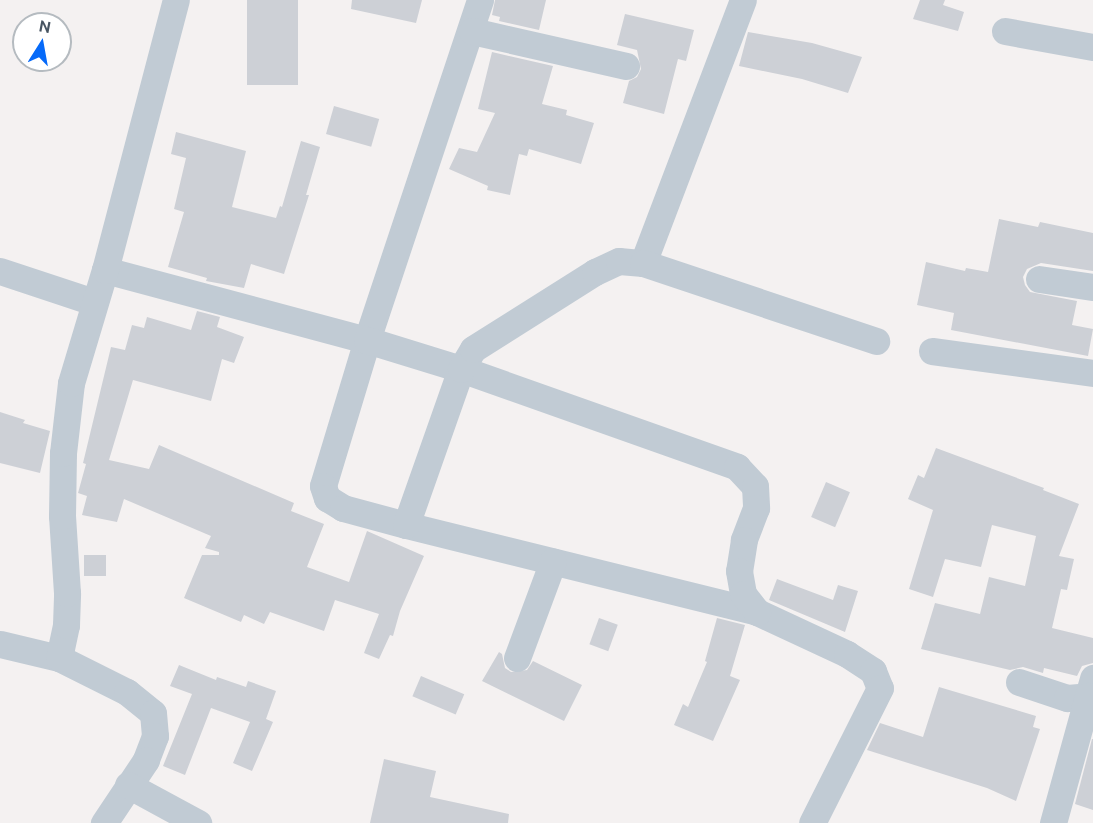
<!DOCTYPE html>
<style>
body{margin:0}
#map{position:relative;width:1093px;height:823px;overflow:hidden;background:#f4f1f1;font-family:Ubuntu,sans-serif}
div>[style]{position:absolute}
.building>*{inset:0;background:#cdd0d6;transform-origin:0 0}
.minor>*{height:27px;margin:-13.5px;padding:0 13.5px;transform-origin:13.5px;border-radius:13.5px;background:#c1cbd4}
span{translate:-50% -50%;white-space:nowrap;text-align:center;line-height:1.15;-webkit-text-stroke:4.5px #fff;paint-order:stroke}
.north{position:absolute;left:12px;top:12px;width:60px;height:60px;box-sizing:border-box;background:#fff;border:2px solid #b5bbc0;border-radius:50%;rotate:11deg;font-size:16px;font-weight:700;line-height:24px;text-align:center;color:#475461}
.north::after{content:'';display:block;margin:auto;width:21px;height:27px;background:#066af9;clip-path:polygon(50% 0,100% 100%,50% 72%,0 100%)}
</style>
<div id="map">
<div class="building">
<div style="left:247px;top:0;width:51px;height:85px"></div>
<div style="clip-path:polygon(352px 0,422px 0,416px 23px,351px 9px)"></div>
<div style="clip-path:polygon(495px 0,546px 0,539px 30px,499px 21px,500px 17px,492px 15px)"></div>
<div style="clip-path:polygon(920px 0,945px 0,943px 5px,964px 12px,958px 31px,913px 19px)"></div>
<div style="clip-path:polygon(625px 14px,694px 30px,686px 61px,678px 59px,664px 114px,623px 103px,629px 81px,637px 77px,641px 69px,637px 50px,617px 45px)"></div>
<div style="clip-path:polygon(748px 32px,812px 43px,862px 57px,848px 93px,802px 79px,739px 66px)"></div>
<div style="clip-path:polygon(492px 52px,553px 66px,542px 104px,567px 110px,566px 115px,594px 123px,581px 164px,529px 149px,527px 156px,519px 154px,510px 195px,487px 190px,488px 186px,449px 169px,459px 148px,477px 152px,495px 113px,478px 109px)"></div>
<div style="left:334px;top:106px;width:47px;height:29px;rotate:16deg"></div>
<div style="clip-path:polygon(176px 132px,246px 151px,232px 207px,276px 218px,280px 206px,282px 207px,301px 141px,320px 147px,306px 195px,309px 195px,284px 274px,251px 264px,244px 288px,206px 281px,207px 278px,168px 267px,184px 212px,174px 209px,186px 158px,171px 154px)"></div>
<div style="clip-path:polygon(999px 219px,1038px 227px,1040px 222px,1093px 233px,1093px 271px,1041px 263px,1027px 269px,1023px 277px,1025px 285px,1030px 292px,1077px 301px,1072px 325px,1093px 329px,1088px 356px,951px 330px,954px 313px,917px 305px,926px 262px,965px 271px,966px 268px,988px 272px)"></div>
<div style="clip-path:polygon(197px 311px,220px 317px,217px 327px,244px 337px,234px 363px,222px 359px,211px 401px,133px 380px,109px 460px,149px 469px,159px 445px,294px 503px,291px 511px,324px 524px,307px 567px,349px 582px,367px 531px,424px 556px,400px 611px,393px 636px,390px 635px,379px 659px,364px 653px,379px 614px,335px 600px,324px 631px,270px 612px,264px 624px,244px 615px,241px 622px,184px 598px,202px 555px,219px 555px,219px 552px,205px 548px,211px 536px,124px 499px,117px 522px,82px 515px,87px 496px,78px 493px,86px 464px,83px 463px,111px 347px,125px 350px,132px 325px,144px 328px,147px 317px,191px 330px)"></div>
<div style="clip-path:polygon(0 412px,25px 420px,23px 423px,50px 431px,40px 473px,0 463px)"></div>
<div style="clip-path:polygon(936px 448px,1044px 488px,1043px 490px,1079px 504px,1059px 556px,1074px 559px,1067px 590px,1061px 589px,1052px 628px,1093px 638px,1093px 663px,1082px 666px,1077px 676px,1044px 668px,1043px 673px,1023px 667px,1010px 670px,921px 649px,935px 603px,980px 614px,989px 577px,1025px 586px,1036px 536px,992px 525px,981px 567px,945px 559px,933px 597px,909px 589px,933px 510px,908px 499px,918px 475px,924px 478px)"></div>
<div style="left:826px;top:482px;width:26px;height:38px;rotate:23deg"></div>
<div style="left:84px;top:555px;width:22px;height:21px"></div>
<div style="clip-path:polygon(777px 579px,833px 600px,838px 585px,858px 591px,845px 632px,769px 600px)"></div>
<div style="left:599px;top:618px;width:20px;height:28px;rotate:20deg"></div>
<div style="clip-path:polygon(717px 618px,745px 625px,730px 676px,740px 680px,713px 741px,674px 725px,683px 704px,688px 707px,707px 662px,705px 661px)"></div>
<div style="clip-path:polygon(499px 652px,502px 654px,505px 668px,511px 672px,527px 670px,533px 661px,582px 685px,564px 721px,482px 681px)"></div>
<div style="clip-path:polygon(179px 665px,216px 680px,217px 677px,246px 687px,248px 681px,276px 691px,266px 719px,273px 722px,252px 771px,233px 763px,250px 722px,211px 708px,185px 775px,163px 766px,192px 694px,170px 686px)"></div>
<div style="left:421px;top:676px;width:47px;height:22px;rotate:23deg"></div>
<div style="clip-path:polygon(939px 687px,1036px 716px,1033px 727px,1040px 729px,1016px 801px,987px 788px,867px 750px,880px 723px,923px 737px)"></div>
<div style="clip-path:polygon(1092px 739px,1093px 739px,1093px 810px,1075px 804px)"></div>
<div style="clip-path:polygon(384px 759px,436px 771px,430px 797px,509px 814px,508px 823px,370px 823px)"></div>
</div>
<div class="minor">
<div style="left:480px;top:0;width:358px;rotate:108.4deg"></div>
<div style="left:367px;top:340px;width:152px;rotate:106.8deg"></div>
<div style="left:323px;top:486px;width:13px;rotate:72deg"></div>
<div style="left:327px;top:498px;width:19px;rotate:32deg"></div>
<div style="left:343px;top:508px;width:65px;rotate:15.1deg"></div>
<div style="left:406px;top:525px;width:362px;rotate:13.9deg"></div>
<div style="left:757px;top:612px;width:99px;rotate:25deg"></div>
<div style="left:847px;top:654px;width:31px;rotate:33deg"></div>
<div style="left:873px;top:671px;width:18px;rotate:68deg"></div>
<div style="left:880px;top:688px;width:151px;rotate:116.7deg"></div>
<div style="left:472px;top:31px;width:158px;rotate:12.8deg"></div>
<div style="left:1005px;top:31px;width:89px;rotate:10.3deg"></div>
<div style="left:643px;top:263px;width:281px;rotate:-69.2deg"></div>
<div style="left:105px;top:270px;width:271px;rotate:15deg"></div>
<div style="left:367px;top:340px;width:98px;rotate:17.1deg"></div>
<div style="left:461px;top:369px;width:293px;rotate:19.5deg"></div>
<div style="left:737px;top:467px;width:26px;rotate:47deg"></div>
<div style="left:755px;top:486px;width:22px;rotate:87deg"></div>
<div style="left:756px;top:508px;width:34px;rotate:111deg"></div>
<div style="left:744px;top:540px;width:31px;rotate:99deg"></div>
<div style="left:739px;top:571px;width:23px;rotate:80deg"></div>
<div style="left:743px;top:594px;width:23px;rotate:52deg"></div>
<div style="left:0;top:271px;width:99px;rotate:18.3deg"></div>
<div style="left:1039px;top:279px;width:55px;rotate:8.4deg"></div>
<div style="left:932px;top:351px;width:162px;rotate:7.8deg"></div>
<div style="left:406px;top:525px;width:165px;rotate:-70.6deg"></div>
<div style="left:461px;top:369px;width:23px;rotate:-59deg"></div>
<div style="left:473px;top:349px;width:144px;rotate:-32.3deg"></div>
<div style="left:595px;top:272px;width:26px;rotate:-25deg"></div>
<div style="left:619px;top:261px;width:24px;rotate:5deg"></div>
<div style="left:643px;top:263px;width:246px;rotate:18.5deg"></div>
<div style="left:0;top:644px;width:61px;rotate:13.3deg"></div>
<div style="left:59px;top:658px;width:76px;rotate:26.6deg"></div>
<div style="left:127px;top:692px;width:33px;rotate:39deg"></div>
<div style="left:153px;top:713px;width:23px;rotate:85deg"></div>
<div style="left:155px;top:736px;width:26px;rotate:111deg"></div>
<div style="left:146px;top:760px;width:76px;rotate:123.7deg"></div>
<div style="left:59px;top:658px;width:34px;rotate:-78deg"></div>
<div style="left:66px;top:625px;width:32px;rotate:-88deg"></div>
<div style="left:67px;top:593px;width:77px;rotate:-93.7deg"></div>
<div style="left:62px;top:516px;width:63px;rotate:-89.1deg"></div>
<div style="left:63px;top:453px;width:70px;rotate:-83.5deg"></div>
<div style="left:71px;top:383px;width:118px;rotate:-73.3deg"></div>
<div style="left:105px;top:270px;width:279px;rotate:-75.3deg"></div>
<div style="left:517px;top:658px;width:103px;rotate:-69.6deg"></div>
<div style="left:1019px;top:682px;width:51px;rotate:18.4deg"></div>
<div style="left:1067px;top:698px;width:21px;rotate:-5deg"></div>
<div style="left:1088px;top:696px;width:19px;rotate:-74deg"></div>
<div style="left:128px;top:785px;width:80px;rotate:28.5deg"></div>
<div style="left:1053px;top:823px;width:132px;rotate:-74.6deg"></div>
</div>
<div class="north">N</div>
</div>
